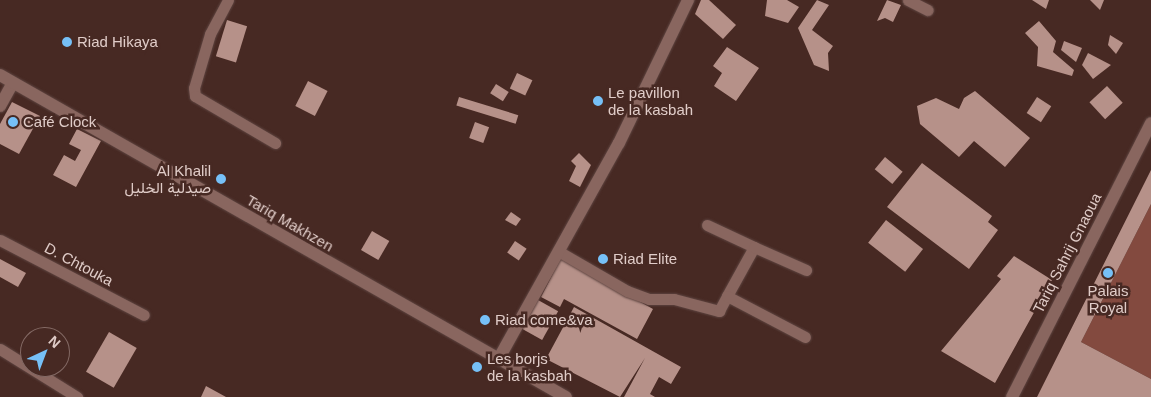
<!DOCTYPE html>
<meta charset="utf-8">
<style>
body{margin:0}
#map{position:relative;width:1151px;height:397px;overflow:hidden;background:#472923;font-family:Helvetica,Vazirmatn,sans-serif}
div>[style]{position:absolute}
.green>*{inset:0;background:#834a3f}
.building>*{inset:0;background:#b69189;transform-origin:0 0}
.roads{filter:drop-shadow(0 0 1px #5e4541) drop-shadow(0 0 1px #5e4541)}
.lane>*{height:11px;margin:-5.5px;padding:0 5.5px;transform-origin:5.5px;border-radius:5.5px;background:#89665f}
.street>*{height:12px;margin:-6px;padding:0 6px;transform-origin:6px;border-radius:6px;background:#89665f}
.secondary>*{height:12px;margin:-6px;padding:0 6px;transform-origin:6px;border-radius:6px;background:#89665f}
.dots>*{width:14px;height:14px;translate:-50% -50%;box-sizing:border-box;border:2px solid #472923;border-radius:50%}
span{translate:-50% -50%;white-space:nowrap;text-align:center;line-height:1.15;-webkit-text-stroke:5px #472923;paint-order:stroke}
.poi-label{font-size:15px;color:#e0ccc8}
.left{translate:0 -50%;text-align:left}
.right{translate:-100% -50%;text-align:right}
.street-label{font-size:15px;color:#e0ccc8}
.north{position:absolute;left:20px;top:327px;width:50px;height:50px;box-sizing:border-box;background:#472923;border:1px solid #846a65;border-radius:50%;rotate:43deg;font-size:14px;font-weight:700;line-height:20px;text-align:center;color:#e0ccc8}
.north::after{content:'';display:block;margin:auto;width:18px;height:22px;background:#76c0f7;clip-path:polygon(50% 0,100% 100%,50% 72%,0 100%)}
</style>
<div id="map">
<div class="green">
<div style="clip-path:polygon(1151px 204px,1151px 379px,1081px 342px)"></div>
</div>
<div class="building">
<div style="clip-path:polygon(701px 0,709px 0,736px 25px,723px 39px,695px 14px)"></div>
<div style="clip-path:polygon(767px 0,787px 0,799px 7px,788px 23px,765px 16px)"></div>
<div style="clip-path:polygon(817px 0,829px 5px,812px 30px,833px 46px,828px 53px,829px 71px,814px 65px,798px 28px)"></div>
<div style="clip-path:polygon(887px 0,901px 5px,893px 22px,885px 18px,877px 21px)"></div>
<div style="clip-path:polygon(1032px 0,1049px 0,1046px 9px)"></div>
<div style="clip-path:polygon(1090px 0,1104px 0,1100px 10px)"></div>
<div style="left:227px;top:20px;width:21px;height:38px;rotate:17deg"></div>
<div style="clip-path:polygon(1039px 21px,1056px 41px,1053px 52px,1074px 70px,1072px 76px,1037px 66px,1038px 47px,1025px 33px)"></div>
<div style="clip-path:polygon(1110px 35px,1123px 43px,1116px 54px,1108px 45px)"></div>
<div style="clip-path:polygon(1064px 41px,1082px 48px,1076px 62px,1061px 50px)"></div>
<div style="clip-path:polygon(727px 47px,759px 68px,736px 101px,714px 86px,722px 73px,713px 66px)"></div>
<div style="clip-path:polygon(1088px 53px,1111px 65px,1093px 79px,1082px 65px)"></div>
<div style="left:517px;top:73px;width:17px;height:17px;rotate:25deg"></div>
<div style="left:308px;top:81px;width:22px;height:28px;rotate:27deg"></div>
<div style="left:496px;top:84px;width:15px;height:11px;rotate:32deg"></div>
<div style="left:1107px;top:86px;width:23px;height:24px;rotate:47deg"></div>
<div style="clip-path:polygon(975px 91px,1030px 138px,1005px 167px,974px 141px,959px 157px,920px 124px,917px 106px,936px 98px,959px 109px,964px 98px)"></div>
<div style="left:459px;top:97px;width:62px;height:9px;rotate:17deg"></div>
<div style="left:1037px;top:97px;width:17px;height:19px;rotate:33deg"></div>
<div style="clip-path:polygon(12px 102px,40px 116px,19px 154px,0 144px,0 124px)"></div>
<div style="left:475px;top:122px;width:15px;height:17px;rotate:20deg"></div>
<div style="clip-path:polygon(77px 129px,101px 141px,76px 187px,53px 175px,64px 155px,75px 161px,81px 150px,69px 144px)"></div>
<div style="clip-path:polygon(579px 153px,591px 165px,580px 187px,569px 181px,576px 166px,571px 161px)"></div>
<div style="left:885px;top:157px;width:23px;height:16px;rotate:40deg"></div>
<div style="clip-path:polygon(922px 163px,992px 216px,988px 222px,998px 230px,969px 269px,887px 207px)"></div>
<div style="clip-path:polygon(1151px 170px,1151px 204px,1081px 342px,1151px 379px,1151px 397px,1037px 397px)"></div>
<div style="clip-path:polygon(511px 212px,521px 219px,516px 226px,505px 220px)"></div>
<div style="left:886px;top:220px;width:47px;height:29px;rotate:38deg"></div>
<div style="left:372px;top:231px;width:20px;height:22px;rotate:30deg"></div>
<div style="left:515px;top:241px;width:14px;height:14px;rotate:34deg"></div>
<div style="clip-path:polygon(1014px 256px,1052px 280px,995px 383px,941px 351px,1001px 279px,997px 276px)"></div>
<div style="clip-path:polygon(561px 258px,653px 309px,637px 339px,564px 299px,560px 307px,541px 297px)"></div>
<div style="clip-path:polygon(0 259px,26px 273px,18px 287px,0 277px)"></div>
<div style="left:538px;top:300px;width:23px;height:33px;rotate:29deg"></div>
<div style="clip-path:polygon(574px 307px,681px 367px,671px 384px,659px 377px,650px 394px,655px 397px,624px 397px,645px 358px,620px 397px,546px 359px)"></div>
<div style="left:109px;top:332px;width:32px;height:46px;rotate:30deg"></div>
<div style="clip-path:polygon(206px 386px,226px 397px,201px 397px)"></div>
</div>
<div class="roads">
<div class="lane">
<div style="left:228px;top:0;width:38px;rotate:118deg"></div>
<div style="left:210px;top:34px;width:56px;rotate:106.5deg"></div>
<div style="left:194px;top:88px;width:8px;rotate:83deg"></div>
<div style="left:195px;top:96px;width:93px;rotate:30.4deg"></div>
<div style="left:908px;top:0;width:22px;rotate:27deg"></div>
<div style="left:707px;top:225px;width:52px;rotate:25.1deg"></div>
<div style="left:754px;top:247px;width:56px;rotate:118.9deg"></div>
<div style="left:0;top:240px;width:162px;rotate:27.5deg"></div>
<div style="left:754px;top:247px;width:57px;rotate:23.9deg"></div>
<div style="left:558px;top:251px;width:80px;rotate:30.1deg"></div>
<div style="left:627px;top:291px;width:23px;rotate:20deg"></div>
<div style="left:649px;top:299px;width:25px"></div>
<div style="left:674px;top:299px;width:47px;rotate:14.9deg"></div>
<div style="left:719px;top:311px;width:17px;rotate:-62deg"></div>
<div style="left:727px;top:296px;width:88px;rotate:27.7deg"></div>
<div style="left:0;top:349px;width:91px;rotate:31.9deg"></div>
</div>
<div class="street">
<div style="left:0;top:106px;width:25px;rotate:-61deg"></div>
<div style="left:498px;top:360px;width:248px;rotate:-60.9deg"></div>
<div style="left:619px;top:143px;width:159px;rotate:-64.2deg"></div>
<div style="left:1012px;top:397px;width:307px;rotate:-63.1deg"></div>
</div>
<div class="secondary">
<div style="left:0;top:75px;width:651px;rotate:29.64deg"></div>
</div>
</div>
<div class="dots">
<div style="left:67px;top:42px;background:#76c0f7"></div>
<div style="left:598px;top:101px;background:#76c0f7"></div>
<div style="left:13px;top:122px;background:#76c0f7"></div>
<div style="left:221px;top:179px;background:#76c0f7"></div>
<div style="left:603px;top:259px;background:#76c0f7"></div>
<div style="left:1108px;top:273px;background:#76c0f7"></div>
<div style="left:485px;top:320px;background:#76c0f7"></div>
<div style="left:477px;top:367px;background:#76c0f7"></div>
</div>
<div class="poi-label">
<span class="left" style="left:77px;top:42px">Riad Hikaya</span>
<span class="left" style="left:608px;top:101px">Le pavillon<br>de la kasbah</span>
<span class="left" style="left:23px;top:122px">Café Clock</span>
<span class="right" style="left:211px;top:179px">Al Khalil<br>صيدلية الخليل</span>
<span class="left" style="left:613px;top:259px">Riad Elite</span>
<span style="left:1108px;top:299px">Palais<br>Royal</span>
<span class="left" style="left:495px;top:320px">Riad come&amp;va</span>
<span class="left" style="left:487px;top:367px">Les borjs<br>de la kasbah</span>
</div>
<div class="street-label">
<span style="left:290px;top:223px;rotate:30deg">Tariq Makhzen</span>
<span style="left:1067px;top:253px;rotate:-63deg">Tariq Sahrij Gnaoua</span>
<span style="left:79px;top:264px;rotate:28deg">D. Chtouka</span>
</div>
<div class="north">N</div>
</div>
